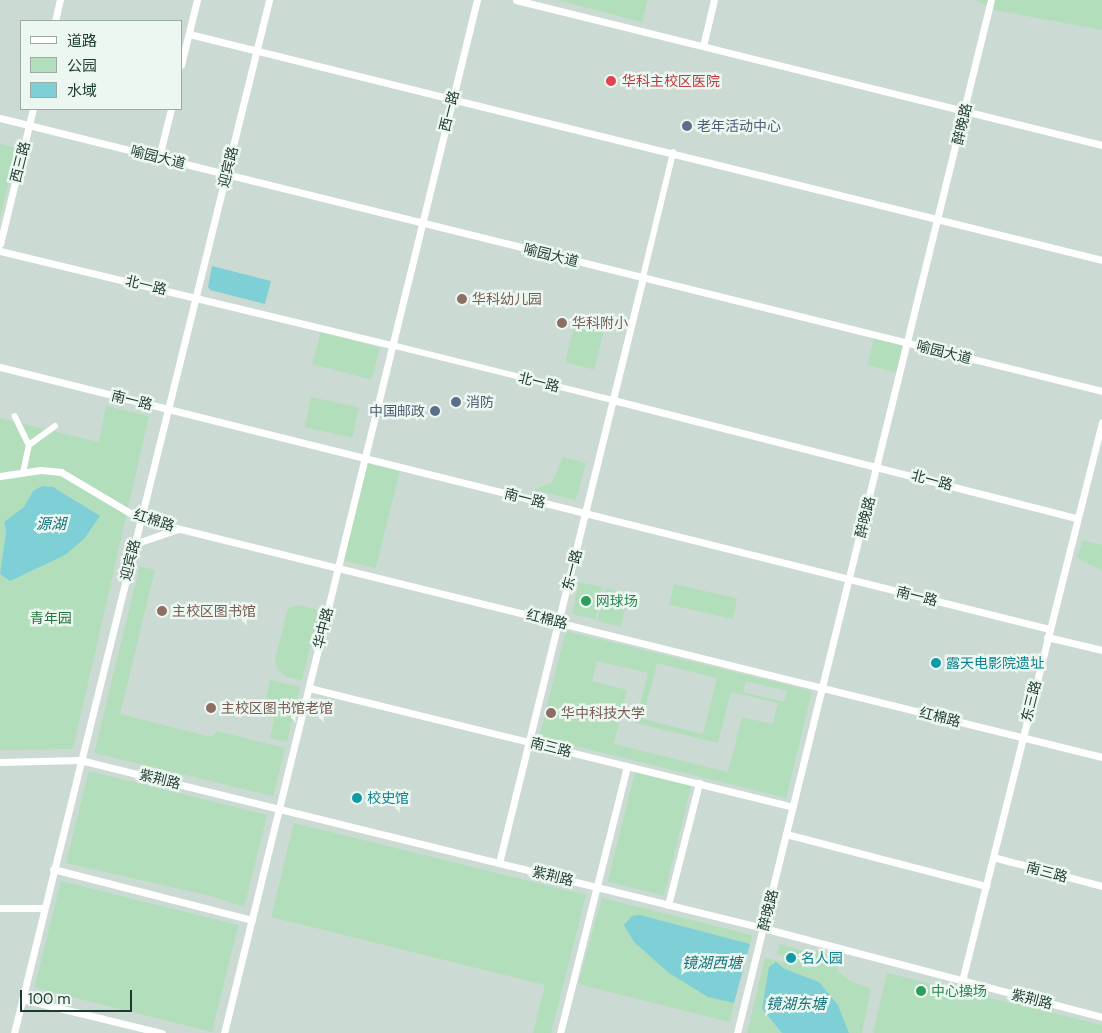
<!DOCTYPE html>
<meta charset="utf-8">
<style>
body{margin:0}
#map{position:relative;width:1102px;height:1033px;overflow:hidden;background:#ddebe3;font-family:"DM Sans","Noto Sans SC",sans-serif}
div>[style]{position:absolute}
.built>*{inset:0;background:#cbdad2}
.green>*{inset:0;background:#b3debc;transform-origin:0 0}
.water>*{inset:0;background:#7fcfd6}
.pedestrian>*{height:5.5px;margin:-2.75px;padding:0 2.75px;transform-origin:2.75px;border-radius:2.75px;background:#fff}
.minor>*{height:7px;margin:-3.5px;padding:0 3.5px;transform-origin:3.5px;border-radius:3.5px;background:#fff}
.dots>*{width:14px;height:14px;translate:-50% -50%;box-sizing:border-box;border:2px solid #edf7f1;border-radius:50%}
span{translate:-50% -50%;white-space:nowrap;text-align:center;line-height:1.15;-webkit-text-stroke:5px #edf7f1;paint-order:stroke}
.health-label{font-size:14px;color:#be3a42}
.left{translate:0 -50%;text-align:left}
.street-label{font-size:14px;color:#1d3b31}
.service-label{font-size:14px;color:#4e5e75}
.right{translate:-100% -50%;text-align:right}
.education-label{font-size:14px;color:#785e54}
.leisure-label{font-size:14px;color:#27864d}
.park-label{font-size:14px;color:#24753e}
.culture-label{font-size:14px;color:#0d838f}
.water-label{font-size:15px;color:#13727c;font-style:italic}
.legend{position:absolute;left:20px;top:20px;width:162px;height:90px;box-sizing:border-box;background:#edf7f1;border:1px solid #9aaca4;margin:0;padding:6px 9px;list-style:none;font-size:15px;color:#1d3b31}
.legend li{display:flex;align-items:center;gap:10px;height:25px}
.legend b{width:25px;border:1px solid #9aaca4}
.scale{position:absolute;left:20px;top:990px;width:112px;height:22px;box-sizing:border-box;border:2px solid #1d3b31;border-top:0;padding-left:6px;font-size:15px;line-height:18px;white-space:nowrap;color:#1d3b31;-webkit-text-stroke:4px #edf7f1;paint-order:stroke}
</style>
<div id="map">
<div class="built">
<div style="clip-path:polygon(evenodd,0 0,1102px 0,1102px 1033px,0 1033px,0 0,21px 21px,181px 21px,181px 109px,21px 109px,21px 21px)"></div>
</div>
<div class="green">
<div style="clip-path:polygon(557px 0,648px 0,642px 22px)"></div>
<div style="clip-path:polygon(975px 0,1102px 0,1102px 30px,995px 10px)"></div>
<div style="clip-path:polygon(0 144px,17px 148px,0 218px)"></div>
<div style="left:577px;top:314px;width:30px;height:50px;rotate:14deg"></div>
<div style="left:321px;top:332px;width:61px;height:33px;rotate:15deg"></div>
<div style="left:874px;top:338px;width:30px;height:28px;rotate:14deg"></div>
<div style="left:311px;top:397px;width:49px;height:31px;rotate:12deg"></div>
<div style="clip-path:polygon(evenodd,106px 406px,149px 416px,73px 749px,0 750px,0 418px,99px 442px,106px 406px,33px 491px,0 574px,6px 531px,4px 522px,24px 507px,33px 491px)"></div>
<div style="clip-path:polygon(563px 457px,586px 463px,576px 500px,534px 490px,552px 482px)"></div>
<div style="left:367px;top:463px;width:34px;height:100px;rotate:14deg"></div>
<div style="clip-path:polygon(1083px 540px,1102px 545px,1102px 571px,1077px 558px)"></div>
<div style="clip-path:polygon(140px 566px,155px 570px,120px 714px,211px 737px,217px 731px,285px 748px,273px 796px,94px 753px)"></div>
<div style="left:579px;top:582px;width:24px;height:33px;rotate:12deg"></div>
<div style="left:674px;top:584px;width:65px;height:21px;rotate:13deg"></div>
<div style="left:606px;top:588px;width:24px;height:34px;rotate:15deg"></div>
<div style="clip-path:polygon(298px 605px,319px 610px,302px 680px,287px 677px,278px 669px,275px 660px,288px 608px)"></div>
<div style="clip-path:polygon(evenodd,566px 631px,812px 691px,786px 798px,539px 737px,566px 631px,597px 661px,648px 673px,635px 723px,718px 743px,731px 692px,778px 703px,773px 724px,742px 717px,728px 772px,614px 744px,627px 690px,592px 681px,597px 661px,566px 631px,657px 663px,717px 678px,703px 734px,643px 719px,657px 663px,566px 631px,746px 681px,787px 691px,784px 702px,743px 692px,746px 681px)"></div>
<div style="clip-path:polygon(270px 680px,300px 687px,287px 742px,270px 738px,275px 715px,263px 712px)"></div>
<div style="clip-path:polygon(89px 771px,267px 815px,244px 907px,211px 896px,66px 863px)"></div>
<div style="left:635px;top:772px;width:58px;height:113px;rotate:14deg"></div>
<div style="clip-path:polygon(294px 823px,586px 895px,551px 1033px,533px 1033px,545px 985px,271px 917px)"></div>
<div style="left:61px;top:881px;width:183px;height:110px;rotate:14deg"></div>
<div style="clip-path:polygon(602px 898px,752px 935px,750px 944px,640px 915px,694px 987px,708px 996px,734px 1003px,730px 1022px,578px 984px)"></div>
<div style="clip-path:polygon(779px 944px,811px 953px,807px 968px,810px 969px,815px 951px,830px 955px,839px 972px,850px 981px,871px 988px,862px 1033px,849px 1033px,838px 1005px,819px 982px,785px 969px,781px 965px,762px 1009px,782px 1033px,747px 1033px,765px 958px,799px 966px,785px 962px,786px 957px,777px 954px)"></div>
<div style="clip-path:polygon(887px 973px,1102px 1025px,1102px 1033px,873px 1033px)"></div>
</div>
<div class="water">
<div style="clip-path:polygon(212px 266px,271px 281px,265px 304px,210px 290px,208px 287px)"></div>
<div style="clip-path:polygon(42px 486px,53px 487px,100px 516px,84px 539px,65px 555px,10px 581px,0 574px,6px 531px,4px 522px,24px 507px,33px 491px)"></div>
<div style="clip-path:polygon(640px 915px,750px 944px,734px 1003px,708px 997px,669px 973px,634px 942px,624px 925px,632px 916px)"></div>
<div style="clip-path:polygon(776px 962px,785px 969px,819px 982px,838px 1005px,849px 1033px,782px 1033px,762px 1009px,769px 967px)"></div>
</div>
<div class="pedestrian">
<div style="left:643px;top:277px;width:128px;rotate:-76.4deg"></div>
<div style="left:392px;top:345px;width:228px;rotate:14deg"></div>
<div style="left:15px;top:416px;width:32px;rotate:64deg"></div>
<div style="left:23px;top:473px;width:29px;rotate:-78deg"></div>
<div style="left:29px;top:445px;width:32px;rotate:-36deg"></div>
</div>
<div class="minor">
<div style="left:516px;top:0;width:604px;rotate:13.9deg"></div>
<div style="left:55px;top:21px;width:22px;rotate:-77deg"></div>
<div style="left:189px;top:34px;width:941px;rotate:13.9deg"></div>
<div style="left:703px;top:46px;width:47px;rotate:-76.6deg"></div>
<div style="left:181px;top:65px;width:67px;rotate:-76.2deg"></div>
<div style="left:0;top:118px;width:1135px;rotate:13.91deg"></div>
<div style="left:159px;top:157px;width:49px;rotate:-76deg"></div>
<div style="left:0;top:244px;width:139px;rotate:-76.3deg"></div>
<div style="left:0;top:251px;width:403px;rotate:13.5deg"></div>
<div style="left:0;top:367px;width:1081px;rotate:14.02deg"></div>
<div style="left:613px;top:400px;width:479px;rotate:14.3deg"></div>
<div style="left:0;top:476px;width:41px;rotate:-8.3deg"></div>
<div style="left:41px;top:470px;width:20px;rotate:6deg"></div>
<div style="left:61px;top:472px;width:92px;rotate:30.7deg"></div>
<div style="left:140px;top:519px;width:991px;rotate:13.9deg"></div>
<div style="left:134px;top:544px;width:46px;rotate:-18.8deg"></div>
<div style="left:1047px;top:637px;width:57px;rotate:13.3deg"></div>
<div style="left:309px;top:688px;width:498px;rotate:13.8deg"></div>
<div style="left:0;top:762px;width:80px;rotate:-1.4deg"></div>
<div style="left:80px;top:760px;width:703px;rotate:13.82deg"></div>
<div style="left:763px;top:928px;width:350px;rotate:14.7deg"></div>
<div style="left:786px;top:834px;width:207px;rotate:14.6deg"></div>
<div style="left:993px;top:857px;width:113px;rotate:14.9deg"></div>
<div style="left:499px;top:863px;width:603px;rotate:-76.19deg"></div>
<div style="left:53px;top:869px;width:205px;rotate:14.4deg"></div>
<div style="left:668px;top:905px;width:126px;rotate:-75.7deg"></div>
<div style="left:0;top:908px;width:43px"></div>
<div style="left:962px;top:981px;width:576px;rotate:-75.94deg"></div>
<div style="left:22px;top:999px;width:144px;rotate:13.7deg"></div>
<div style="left:14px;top:1033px;width:1064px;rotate:-76.13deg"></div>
<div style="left:224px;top:1033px;width:1064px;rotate:-76.24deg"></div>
<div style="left:560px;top:1033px;width:275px;rotate:-75.9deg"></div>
<div style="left:737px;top:1033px;width:1064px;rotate:-76.19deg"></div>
</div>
<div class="dots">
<div style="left:611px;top:81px;background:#e0444e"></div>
<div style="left:687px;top:126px;background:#5c6f8a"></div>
<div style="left:462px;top:299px;background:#8d6e63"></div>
<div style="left:562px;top:323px;background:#8d6e63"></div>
<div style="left:456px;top:402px;background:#5c6f8a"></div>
<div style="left:435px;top:411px;background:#5c6f8a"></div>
<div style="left:586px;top:601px;background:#2e9e5b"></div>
<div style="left:162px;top:611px;background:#8d6e63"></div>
<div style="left:936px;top:663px;background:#0f9aa8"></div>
<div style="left:211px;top:708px;background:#8d6e63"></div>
<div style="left:551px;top:713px;background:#8d6e63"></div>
<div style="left:357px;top:798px;background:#0f9aa8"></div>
<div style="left:791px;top:958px;background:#0f9aa8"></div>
<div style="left:921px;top:991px;background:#2e9e5b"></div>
</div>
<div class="health-label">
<span class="left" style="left:622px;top:81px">华科主校区医院</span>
</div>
<div class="street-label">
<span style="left:449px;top:111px;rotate:-76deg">西一路</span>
<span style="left:962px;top:124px;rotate:-77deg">醉晚路</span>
<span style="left:158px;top:157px;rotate:14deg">喻园大道</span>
<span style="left:20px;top:162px;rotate:-76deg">西三路</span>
<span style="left:228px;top:167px;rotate:-76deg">迎宾路</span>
<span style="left:551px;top:255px;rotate:14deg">喻园大道</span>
<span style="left:146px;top:285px;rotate:13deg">北一路</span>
<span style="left:944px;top:352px;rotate:14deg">喻园大道</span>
<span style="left:539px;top:382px;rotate:14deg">北一路</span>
<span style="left:132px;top:400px;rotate:14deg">南一路</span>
<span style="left:932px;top:480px;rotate:15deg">北一路</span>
<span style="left:525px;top:498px;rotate:14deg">南一路</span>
<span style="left:865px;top:517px;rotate:-76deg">醉晚路</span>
<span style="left:154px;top:520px;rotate:18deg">红棉路</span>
<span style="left:130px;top:560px;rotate:-76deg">迎宾路</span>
<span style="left:572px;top:570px;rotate:-76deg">东一路</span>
<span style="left:917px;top:596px;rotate:14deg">南一路</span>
<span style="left:547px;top:619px;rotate:14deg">红棉路</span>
<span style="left:323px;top:628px;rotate:-76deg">华中路</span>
<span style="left:1031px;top:701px;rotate:-76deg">东三路</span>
<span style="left:940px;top:717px;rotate:14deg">红棉路</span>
<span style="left:551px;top:747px;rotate:14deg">南三路</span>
<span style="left:160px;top:779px;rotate:14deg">紫荆路</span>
<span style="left:1047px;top:872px;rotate:15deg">南三路</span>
<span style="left:553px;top:876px;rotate:14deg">紫荆路</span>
<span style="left:768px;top:910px;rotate:-76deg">醉晚路</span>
<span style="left:1032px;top:999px;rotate:14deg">紫荆路</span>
</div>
<div class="service-label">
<span class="left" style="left:697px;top:126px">老年活动中心</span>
<span class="left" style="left:466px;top:402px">消防</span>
<span class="right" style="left:425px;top:411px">中国邮政</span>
</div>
<div class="education-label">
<span class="left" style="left:472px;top:299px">华科幼儿园</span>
<span class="left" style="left:572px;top:323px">华科附小</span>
<span class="left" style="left:172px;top:611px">主校区图书馆</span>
<span class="left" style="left:221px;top:708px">主校区图书馆老馆</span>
<span class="left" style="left:561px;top:713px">华中科技大学</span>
</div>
<div class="leisure-label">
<span class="left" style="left:596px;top:601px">网球场</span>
<span class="left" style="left:931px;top:991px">中心操场</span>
</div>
<div class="park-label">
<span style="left:51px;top:618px">青年园</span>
</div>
<div class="culture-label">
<span class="left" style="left:946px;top:663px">露天电影院遗址</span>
<span class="left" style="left:367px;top:798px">校史馆</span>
<span class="left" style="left:801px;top:958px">名人园</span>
</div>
<div class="water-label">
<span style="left:51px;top:525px">源湖</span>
<span style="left:712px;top:964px">镜湖西塘</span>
<span style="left:796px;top:1005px">镜湖东塘</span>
</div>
<ul class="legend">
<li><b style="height:6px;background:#fff"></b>道路</li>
<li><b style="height:14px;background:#b3debc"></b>公园</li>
<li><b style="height:14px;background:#7fcfd6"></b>水域</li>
</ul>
<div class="scale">100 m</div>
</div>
